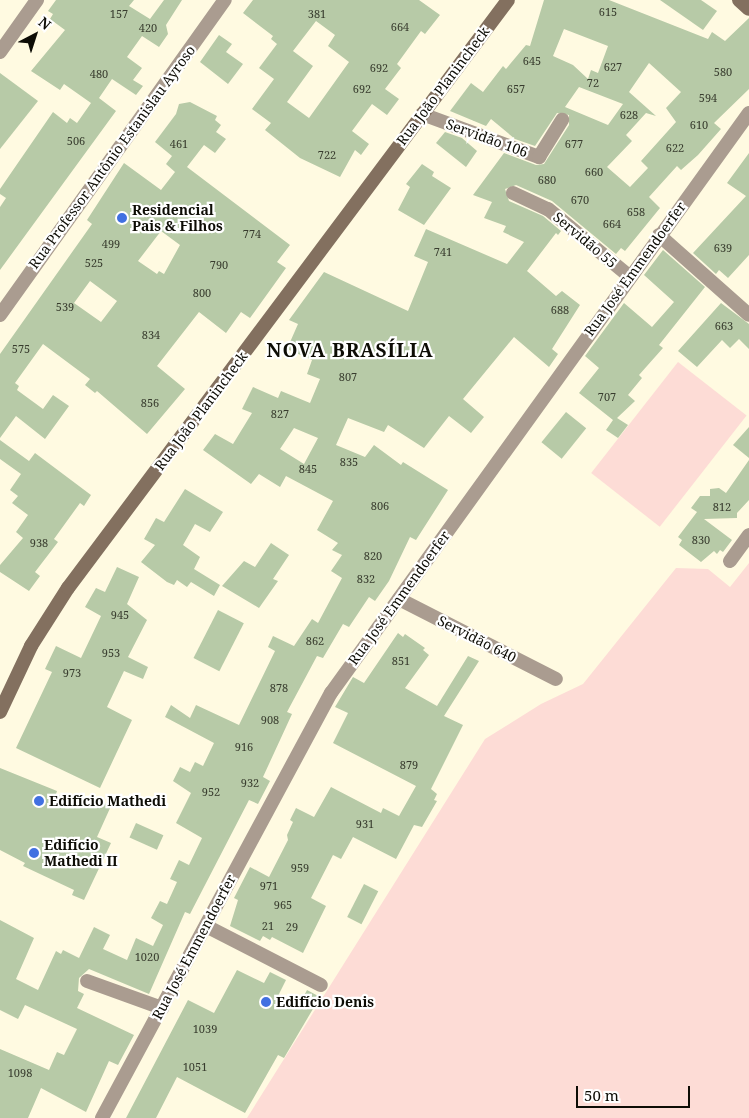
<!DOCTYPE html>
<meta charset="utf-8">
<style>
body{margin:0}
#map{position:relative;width:749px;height:1118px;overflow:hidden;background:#fffae1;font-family:"Noto Serif",serif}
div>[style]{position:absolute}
.green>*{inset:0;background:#fddcd6;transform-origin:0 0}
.building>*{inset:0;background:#b7caa7;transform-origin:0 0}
.minor>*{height:14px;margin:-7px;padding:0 7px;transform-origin:7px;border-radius:7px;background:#aa9c90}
.secondary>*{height:14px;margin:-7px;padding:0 7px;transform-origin:7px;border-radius:7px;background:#83705f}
.dots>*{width:14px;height:14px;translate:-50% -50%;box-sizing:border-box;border:2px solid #fff;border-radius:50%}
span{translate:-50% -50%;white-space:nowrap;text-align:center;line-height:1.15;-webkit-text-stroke:4.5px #fff;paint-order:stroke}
.number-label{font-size:11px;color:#383c2e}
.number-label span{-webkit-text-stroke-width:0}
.street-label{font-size:14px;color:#0d0c05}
.poi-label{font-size:14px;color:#0d0c05;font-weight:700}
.left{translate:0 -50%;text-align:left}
.district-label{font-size:19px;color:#0d0c05;font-weight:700;letter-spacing:1px}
.north{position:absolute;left:10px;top:10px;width:50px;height:50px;-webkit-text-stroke:4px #fff;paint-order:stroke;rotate:40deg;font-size:14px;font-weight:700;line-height:20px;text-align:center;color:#0d0c05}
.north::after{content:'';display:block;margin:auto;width:18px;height:22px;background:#0d0c05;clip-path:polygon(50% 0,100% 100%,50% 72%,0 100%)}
.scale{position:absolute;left:576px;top:1086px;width:114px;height:22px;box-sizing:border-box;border:2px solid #0d0c05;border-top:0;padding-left:6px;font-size:15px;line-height:18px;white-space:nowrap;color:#0d0c05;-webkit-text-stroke:4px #fff;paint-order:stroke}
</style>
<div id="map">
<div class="green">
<div style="left:678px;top:362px;width:87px;height:141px;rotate:38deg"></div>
<div style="clip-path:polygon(749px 563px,749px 1118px,247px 1118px,485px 739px,541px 704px,583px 684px,676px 568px,708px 569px,730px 587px)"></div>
</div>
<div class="building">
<div style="clip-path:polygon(56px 0,134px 0,129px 6px,150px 19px,164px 0,182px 0,166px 25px,168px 34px,159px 47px,142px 36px,127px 57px,142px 68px,133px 80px,143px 86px,136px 95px,112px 79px,99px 98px,116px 111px,0 270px,0 207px,6px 198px,0 194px,0 189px,53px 112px,67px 123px,70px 118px,77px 123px,91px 103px,64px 84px,60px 90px,31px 71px,65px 30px,50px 19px,53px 14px,48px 11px)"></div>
<div style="clip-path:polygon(evenodd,253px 0,419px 0,440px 15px,425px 34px,421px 31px,397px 64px,401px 68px,385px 89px,399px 99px,387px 115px,372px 104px,352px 131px,369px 144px,361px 155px,355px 150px,340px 177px,300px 158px,265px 130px,271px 123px,252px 109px,274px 79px,259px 68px,277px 44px,271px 39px,273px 36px,243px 13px,253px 0,316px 21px,335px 35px,328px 46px,349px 62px,309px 118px,287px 102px,313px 66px,293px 51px,316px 21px)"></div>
<div style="clip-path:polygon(evenodd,544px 0,609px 0,708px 39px,712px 32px,725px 41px,749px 18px,749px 89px,714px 123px,721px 129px,698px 155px,681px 170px,677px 166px,649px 197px,660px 208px,625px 251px,621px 248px,616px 254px,552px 201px,516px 185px,505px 189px,509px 201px,543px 216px,561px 231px,558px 235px,556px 233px,527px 271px,556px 296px,562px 291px,580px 305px,552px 349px,558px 354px,549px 367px,514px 337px,463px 399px,484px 417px,471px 433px,449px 416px,424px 448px,388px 425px,384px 432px,348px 418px,336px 445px,365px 457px,374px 445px,401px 465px,403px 462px,448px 490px,416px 540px,410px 537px,389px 581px,375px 601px,369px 597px,349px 627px,343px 624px,323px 658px,317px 656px,287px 712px,292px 714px,263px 777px,270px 781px,258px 804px,249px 800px,190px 914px,185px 912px,149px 994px,89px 969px,79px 978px,78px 991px,84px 994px,77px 1008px,134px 1035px,118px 1065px,109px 1061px,86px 1112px,41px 1088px,28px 1118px,0 1118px,0 1049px,49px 1070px,57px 1052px,64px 1055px,77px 1029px,25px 1005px,18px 1019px,0 1010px,0 920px,34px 938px,16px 979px,38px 990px,56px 951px,61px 954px,63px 950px,79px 958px,94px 927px,110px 935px,103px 949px,127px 960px,136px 938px,153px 946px,163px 925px,151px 918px,160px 901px,167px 904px,177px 882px,170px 879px,179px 860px,189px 865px,202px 838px,176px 823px,191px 793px,173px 781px,180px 767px,190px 772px,195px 762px,203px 766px,214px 743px,165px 717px,171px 705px,190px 718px,196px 705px,239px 725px,275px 651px,268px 647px,273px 636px,294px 646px,312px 619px,318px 623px,342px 578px,331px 571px,342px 555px,332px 550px,338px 543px,317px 530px,333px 501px,286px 476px,280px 487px,259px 474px,251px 484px,203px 450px,215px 434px,233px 444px,252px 413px,242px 409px,253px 387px,278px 398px,281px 391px,310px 403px,320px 379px,307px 374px,312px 360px,287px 349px,298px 324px,289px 320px,324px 272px,408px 311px,428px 262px,414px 256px,426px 229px,507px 264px,524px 242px,503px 232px,506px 226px,484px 218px,492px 202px,473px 195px,504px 153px,536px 165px,544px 164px,569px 125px,569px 115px,557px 113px,535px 146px,515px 139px,491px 119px,486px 126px,450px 111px,471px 83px,483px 92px,503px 66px,506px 69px,526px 45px,530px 46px,544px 0,564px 29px,608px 46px,598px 73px,591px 70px,588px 79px,573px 65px,553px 56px,564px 29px,544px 0,649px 63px,681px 92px,666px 108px,676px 122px,641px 161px,648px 168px,630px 187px,607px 167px,632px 141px,626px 135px,646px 113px,656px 116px,629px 92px,649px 63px,544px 0,579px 87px,623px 104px,608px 125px,565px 107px,579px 87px,544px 0,294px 428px,318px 438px,304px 464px,280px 449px,294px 428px)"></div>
<div style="clip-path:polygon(660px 0,701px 0,717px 11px,703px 30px)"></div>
<div style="clip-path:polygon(219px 35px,232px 44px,226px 52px,243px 64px,228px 84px,200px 62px)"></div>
<div style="clip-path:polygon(0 73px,38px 101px,0 149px)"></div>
<div style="clip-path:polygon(evenodd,190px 102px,217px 116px,215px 120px,221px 125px,216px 132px,226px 139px,215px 153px,204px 145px,187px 167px,290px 245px,277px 262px,286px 268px,250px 318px,241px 312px,226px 333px,199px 312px,157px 366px,185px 389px,147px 434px,97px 391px,95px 393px,85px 385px,90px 379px,43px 344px,15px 383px,19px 386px,17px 390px,43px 409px,53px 395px,69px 406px,45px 439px,16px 416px,0 438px,0 354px,92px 224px,87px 220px,124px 163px,161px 190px,175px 172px,166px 164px,172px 156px,155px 142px,176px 114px,179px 104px,190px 102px,161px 231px,180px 245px,164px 274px,159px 271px,157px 274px,138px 261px,161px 231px,190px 102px,90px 281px,117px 301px,101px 322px,74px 303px,90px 281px)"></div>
<div style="clip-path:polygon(445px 132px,462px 138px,477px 151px,466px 167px,436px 143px)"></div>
<div style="clip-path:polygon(749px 153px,749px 255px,728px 278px,719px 270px,716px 274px,693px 253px,746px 196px,727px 183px)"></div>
<div style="clip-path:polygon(422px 164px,434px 172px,432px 176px,451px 188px,424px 225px,398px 210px,410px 187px,406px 184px)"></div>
<div style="clip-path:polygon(663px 250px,705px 287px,659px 345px,663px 348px,639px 375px,642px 378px,628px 395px,635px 401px,617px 418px,628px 425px,618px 438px,606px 430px,613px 420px,579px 393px,599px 368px,585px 356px,624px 303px,652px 327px,674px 302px,644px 275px)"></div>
<div style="clip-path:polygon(721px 303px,749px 324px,749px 349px,739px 339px,730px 348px,722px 340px,697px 367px,678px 351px)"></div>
<div style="left:566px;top:412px;width:26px;height:39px;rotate:39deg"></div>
<div style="clip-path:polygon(749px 427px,749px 458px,733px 445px)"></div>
<div style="clip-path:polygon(0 440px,29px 461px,35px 453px,91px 495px,84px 506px,80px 503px,54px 539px,58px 542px,35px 572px,40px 576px,29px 591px,0 572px,0 565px,23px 538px,16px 532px,28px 515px,12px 503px,18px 496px,10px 490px,21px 474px,0 459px)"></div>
<div style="clip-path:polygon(749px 460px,749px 500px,737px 513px,737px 518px,704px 519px,732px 540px,723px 552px,720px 550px,717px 554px,714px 551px,701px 562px,679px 545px,682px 540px,678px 537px,697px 512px,691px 508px,700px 496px,710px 496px,710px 489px,719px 488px,726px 493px)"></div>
<div style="clip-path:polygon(185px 489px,223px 512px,210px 532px,195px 524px,183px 545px,200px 557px,194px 569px,220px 585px,214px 596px,191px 582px,187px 587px,177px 580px,174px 585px,167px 582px,141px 562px,155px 545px,144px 539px,156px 518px,164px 522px)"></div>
<div style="clip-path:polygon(271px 543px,289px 555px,273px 579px,278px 581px,259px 608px,222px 586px,244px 561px,255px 567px)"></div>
<div style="clip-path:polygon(117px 567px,139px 577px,127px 604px,147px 620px,128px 657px,148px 667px,143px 679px,124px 671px,107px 707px,132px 720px,100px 788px,16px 748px,52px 672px,45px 669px,56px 646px,81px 658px,101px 616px,85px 607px,96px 588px,105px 592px)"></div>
<div style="left:218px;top:610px;width:29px;height:54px;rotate:27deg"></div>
<div style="clip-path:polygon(398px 633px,403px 637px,405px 634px,425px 648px,423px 650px,429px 655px,405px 688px,437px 706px,468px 656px,479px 661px,444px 716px,463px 725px,431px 789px,437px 794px,434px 800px,437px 801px,422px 827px,414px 825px,396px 859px,353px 837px,341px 859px,333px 855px,311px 898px,326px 906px,303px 953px,272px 937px,270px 940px,263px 936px,260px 941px,230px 926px,238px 900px,234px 898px,250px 867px,269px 877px,288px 840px,287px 835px,293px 822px,290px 820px,296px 808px,314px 817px,331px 787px,381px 813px,383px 808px,399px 816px,416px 786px,333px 743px,348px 713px,335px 707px,353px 677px,364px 683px)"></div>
<div style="clip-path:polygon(0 768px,57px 791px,56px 794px,85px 807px,90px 796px,111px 806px,97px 837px,111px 843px,84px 900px,72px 895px,74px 890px,23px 866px,25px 863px,0 850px)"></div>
<div style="left:136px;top:823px;width:30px;height:16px;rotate:24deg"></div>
<div style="left:364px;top:884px;width:16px;height:37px;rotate:27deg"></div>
<div style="clip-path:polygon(237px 970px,264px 983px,270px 972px,286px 980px,277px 998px,298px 1008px,307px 990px,320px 997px,284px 1058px,278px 1055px,245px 1113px,177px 1077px,156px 1118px,126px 1118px,188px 1000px,214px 1013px)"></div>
</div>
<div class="minor">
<div style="left:0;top:52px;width:64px;rotate:-54.6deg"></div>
<div style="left:422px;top:114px;width:125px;rotate:20.2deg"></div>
<div style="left:539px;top:157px;width:44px;rotate:-58.1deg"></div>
<div style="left:513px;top:193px;width:38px;rotate:25deg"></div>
<div style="left:548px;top:209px;width:105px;rotate:39.6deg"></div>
<div style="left:659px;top:235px;width:120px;rotate:41.6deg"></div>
<div style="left:0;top:315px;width:387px;rotate:-54.5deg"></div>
<div style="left:730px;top:561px;width:32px;rotate:-54deg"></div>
<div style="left:399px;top:599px;width:176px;rotate:27deg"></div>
<div style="left:206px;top:926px;width:129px;rotate:27.2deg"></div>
<div style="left:87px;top:981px;width:80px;rotate:19.8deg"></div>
<div style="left:102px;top:1118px;width:483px;rotate:-61.7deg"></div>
<div style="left:331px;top:693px;width:715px;rotate:-54.22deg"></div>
</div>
<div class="secondary">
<div style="left:739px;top:0;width:13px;rotate:42deg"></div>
<div style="left:0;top:712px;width:73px;rotate:-64.8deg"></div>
<div style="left:31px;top:646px;width:69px;rotate:-57.5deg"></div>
<div style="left:68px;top:588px;width:734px;rotate:-53.19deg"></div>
</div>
<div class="dots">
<div style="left:122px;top:218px;background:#4170e1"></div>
<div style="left:39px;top:801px;background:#4170e1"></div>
<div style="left:34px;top:853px;background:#4170e1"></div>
<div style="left:266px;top:1002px;background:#4170e1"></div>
</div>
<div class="number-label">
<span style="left:608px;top:12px">615</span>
<span style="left:119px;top:14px">157</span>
<span style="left:317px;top:14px">381</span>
<span style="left:400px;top:27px">664</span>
<span style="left:148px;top:28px">420</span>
<span style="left:532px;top:61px">645</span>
<span style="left:613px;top:67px">627</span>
<span style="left:379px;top:68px">692</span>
<span style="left:723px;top:72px">580</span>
<span style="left:99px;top:74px">480</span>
<span style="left:593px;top:83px">72</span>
<span style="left:362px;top:89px">692</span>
<span style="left:516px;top:89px">657</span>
<span style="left:708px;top:98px">594</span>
<span style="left:629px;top:115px">628</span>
<span style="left:699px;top:125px">610</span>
<span style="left:76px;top:141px">506</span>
<span style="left:179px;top:144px">461</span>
<span style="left:574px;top:144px">677</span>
<span style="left:675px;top:148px">622</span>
<span style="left:327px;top:155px">722</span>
<span style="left:594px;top:172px">660</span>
<span style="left:547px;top:180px">680</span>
<span style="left:580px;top:200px">670</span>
<span style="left:636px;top:212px">658</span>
<span style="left:612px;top:224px">664</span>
<span style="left:252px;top:234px">774</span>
<span style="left:111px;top:244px">499</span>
<span style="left:723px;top:248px">639</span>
<span style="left:443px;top:252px">741</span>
<span style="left:94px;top:263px">525</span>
<span style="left:219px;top:265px">790</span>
<span style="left:202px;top:293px">800</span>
<span style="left:65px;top:307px">539</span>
<span style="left:560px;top:310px">688</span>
<span style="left:724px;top:326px">663</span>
<span style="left:151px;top:335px">834</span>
<span style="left:21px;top:349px">575</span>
<span style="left:348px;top:377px">807</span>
<span style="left:607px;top:397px">707</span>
<span style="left:150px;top:403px">856</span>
<span style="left:280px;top:414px">827</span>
<span style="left:349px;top:462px">835</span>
<span style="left:308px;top:469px">845</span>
<span style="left:380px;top:506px">806</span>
<span style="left:722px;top:507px">812</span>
<span style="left:701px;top:540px">830</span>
<span style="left:39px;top:543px">938</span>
<span style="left:373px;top:556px">820</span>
<span style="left:366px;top:579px">832</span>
<span style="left:120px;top:615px">945</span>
<span style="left:315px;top:641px">862</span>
<span style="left:111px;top:653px">953</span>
<span style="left:401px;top:661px">851</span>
<span style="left:72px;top:673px">973</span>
<span style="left:279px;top:688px">878</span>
<span style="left:270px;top:720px">908</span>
<span style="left:244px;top:747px">916</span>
<span style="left:409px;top:765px">879</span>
<span style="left:250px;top:783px">932</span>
<span style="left:211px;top:792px">952</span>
<span style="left:365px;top:824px">931</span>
<span style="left:300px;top:868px">959</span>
<span style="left:269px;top:886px">971</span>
<span style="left:283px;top:905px">965</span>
<span style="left:268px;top:926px">21</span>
<span style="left:292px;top:927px">29</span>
<span style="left:147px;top:957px">1020</span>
<span style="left:205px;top:1029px">1039</span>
<span style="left:195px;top:1067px">1051</span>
<span style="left:20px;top:1073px">1098</span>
</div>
<div class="street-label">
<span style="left:443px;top:86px;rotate:-53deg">Rua João Planincheck</span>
<span style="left:487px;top:138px;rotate:20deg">Servidão 106</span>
<span style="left:112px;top:157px;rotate:-54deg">Rua Professor Antônio Estanislau Ayroso</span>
<span style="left:585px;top:240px;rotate:40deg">Servidão 55</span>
<span style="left:635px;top:269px;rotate:-54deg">Rua José Emmendoerfer</span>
<span style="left:201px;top:411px;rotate:-53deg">Rua João Planincheck</span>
<span style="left:399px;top:598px;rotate:-54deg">Rua José Emmendoerfer</span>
<span style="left:477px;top:639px;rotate:27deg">Servidão 640</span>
<span style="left:194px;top:947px;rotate:-62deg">Rua José Emmendoerfer</span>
</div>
<div class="poi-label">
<span class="left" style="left:132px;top:218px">Residencial<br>Pais &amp; Filhos</span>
<span class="left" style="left:49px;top:801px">Edifício Mathedi</span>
<span class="left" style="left:44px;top:853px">Edifício<br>Mathedi II</span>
<span class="left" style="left:276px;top:1002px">Edifício Denis</span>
</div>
<div class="district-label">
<span style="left:350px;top:351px">NOVA BRASÍLIA</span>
</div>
<div class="north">N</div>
<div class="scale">50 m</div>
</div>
